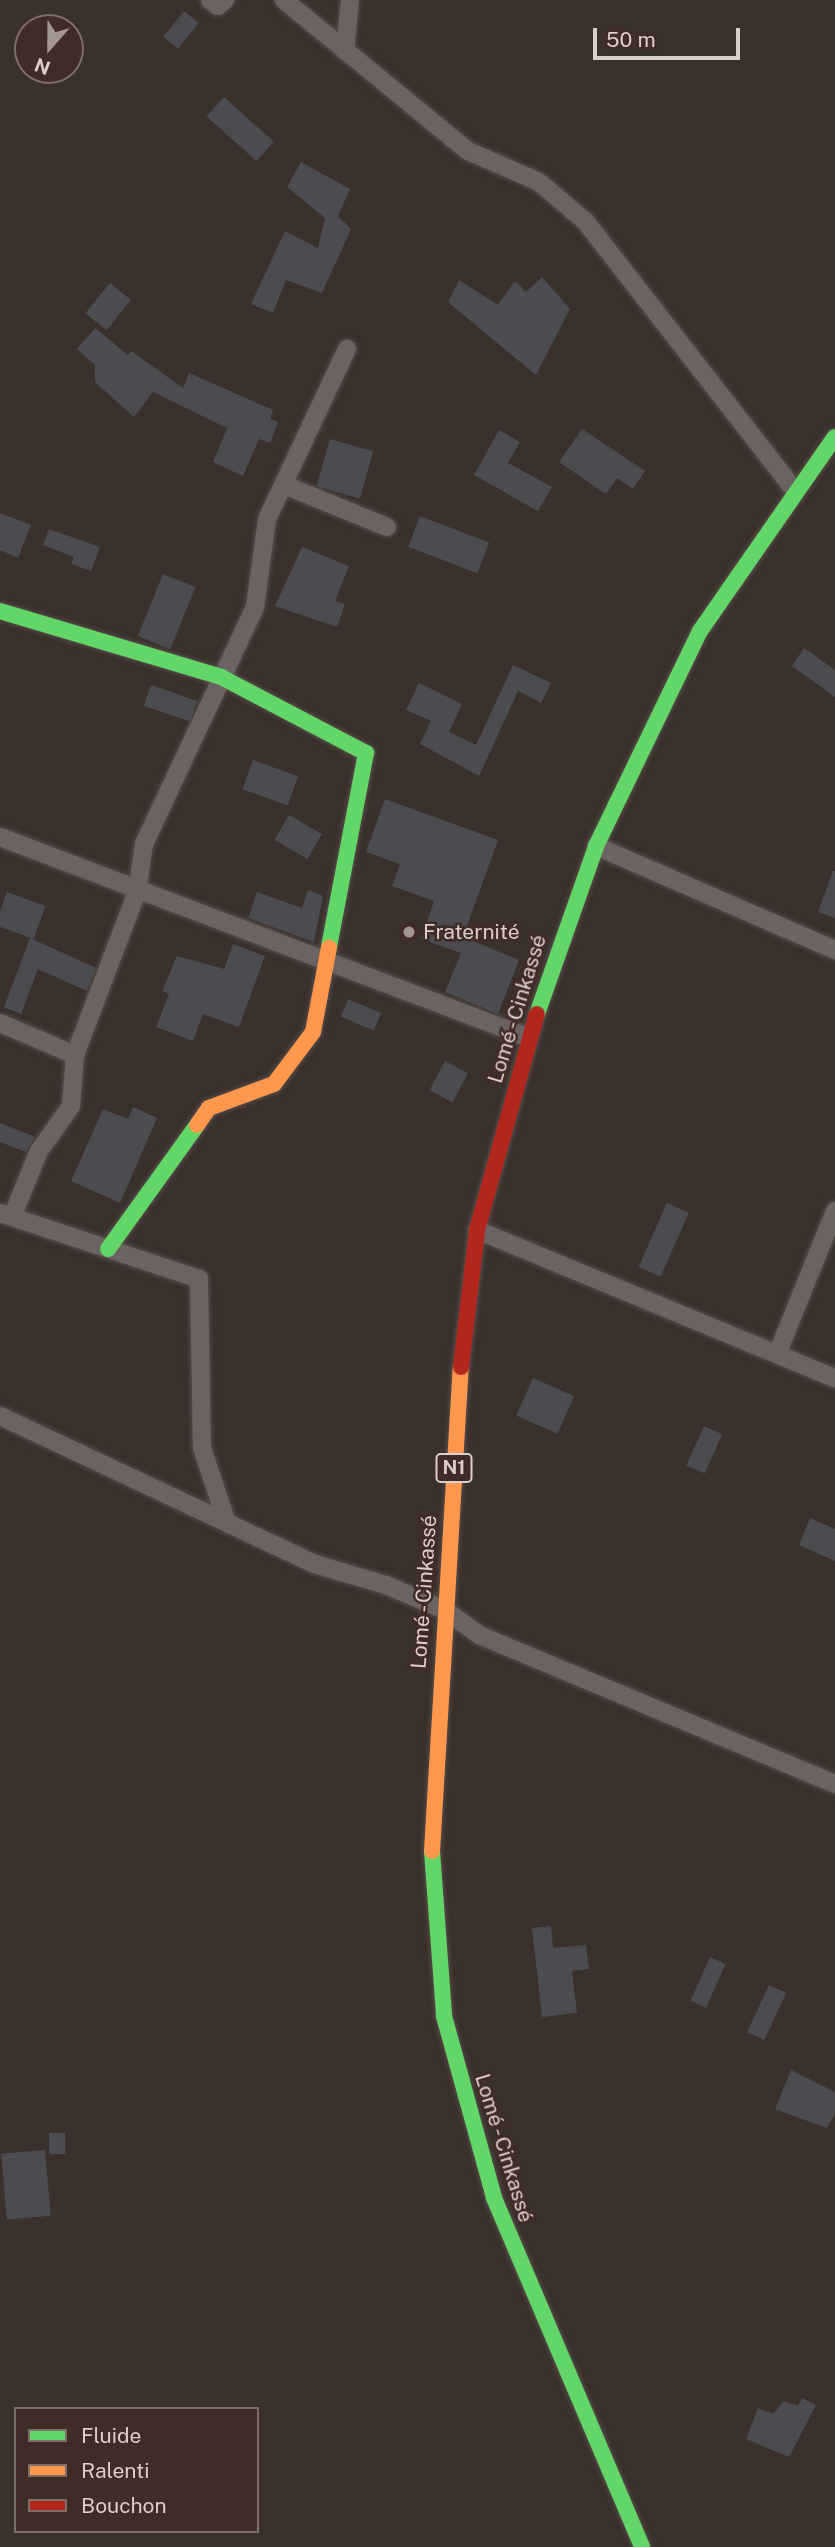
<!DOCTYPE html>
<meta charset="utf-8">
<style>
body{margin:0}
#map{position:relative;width:835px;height:2547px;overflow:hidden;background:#3a302c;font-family:"Public Sans",sans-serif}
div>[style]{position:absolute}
.building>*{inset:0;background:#4c4c50;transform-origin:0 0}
.roads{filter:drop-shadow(0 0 2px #554c49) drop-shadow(0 0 2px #554c49)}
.street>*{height:18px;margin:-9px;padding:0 9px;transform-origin:9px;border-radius:9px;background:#6b6361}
.fast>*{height:16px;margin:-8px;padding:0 8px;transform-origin:8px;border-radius:8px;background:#63d668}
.slow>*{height:16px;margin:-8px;padding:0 8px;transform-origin:8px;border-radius:8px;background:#ff974d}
.jam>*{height:16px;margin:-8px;padding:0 8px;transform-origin:8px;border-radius:8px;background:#b3261e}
.dots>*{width:19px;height:19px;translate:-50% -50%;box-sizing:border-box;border:4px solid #402c26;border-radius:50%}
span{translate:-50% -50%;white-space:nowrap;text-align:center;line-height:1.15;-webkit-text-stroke:5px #402c26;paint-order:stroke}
.shield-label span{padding:2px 5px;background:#402c26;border:2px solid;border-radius:5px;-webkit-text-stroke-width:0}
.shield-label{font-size:19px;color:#dcceca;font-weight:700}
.poi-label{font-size:21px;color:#dcceca}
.left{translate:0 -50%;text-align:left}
.street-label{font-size:21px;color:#dcceca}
.legend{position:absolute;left:14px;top:2407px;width:245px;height:126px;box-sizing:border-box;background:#402c26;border:2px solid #7e6d68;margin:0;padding:9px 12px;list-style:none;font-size:21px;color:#dcceca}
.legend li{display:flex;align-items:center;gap:14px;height:35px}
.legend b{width:35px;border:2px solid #7e6d68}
.north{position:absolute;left:14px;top:14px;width:70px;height:70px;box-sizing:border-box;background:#402c26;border:2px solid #7e6d68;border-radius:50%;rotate:201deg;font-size:19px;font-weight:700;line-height:28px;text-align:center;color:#dcceca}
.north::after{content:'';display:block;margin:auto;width:24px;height:32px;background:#a39793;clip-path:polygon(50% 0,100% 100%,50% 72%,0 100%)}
.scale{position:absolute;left:593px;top:28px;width:147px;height:32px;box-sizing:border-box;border:4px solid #dcceca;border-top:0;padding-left:9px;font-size:21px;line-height:24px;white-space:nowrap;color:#dcceca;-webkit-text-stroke:5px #402c26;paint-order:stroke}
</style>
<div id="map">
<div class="building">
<div style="left:184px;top:11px;width:19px;height:33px;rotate:39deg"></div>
<div style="left:224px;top:97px;width:67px;height:26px;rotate:42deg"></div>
<div style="clip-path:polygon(301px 162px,350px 189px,338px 216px,351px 229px,322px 293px,286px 280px,273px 313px,251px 304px,285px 231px,318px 248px,325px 218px,287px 187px)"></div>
<div style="clip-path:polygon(542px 277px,570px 309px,536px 375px,448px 302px,459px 280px,498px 305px,515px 281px,526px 292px)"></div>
<div style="left:110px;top:283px;width:27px;height:39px;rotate:39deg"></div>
<div style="clip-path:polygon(95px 328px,128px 355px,131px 351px,183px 388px,189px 373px,273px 410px,270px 419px,278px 422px,270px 443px,259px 439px,243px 476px,213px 462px,227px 428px,153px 392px,134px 417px,95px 382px,95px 365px,77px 349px)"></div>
<div style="clip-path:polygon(582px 429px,645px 471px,633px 489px,617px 478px,606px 494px,559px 462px)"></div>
<div style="clip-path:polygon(499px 430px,520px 442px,508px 463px,552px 487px,538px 511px,474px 475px)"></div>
<div style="left:330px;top:439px;width:45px;height:49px;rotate:16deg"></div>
<div style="clip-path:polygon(0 513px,31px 525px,18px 558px,0 550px)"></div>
<div style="left:420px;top:516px;width:74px;height:33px;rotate:21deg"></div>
<div style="clip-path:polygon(49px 529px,100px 547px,91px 571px,71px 564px,74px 557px,43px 545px)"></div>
<div style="clip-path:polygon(302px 547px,349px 566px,335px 601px,345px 604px,337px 627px,275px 606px)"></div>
<div style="left:163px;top:574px;width:35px;height:67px;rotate:22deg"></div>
<div style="clip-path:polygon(804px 648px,835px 670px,835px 697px,792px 666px)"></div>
<div style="clip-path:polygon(513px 665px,551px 683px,541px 703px,518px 691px,479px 776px,420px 744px,431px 721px,406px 710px,419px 683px,462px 704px,449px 732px,476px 745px)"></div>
<div style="left:151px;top:685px;width:49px;height:22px;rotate:19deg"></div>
<div style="left:253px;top:760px;width:48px;height:31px;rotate:20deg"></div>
<div style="clip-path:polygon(385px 799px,498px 840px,463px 937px,519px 960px,498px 1014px,445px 992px,461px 953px,421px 939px,434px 901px,392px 886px,400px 864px,366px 852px)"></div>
<div style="left:289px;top:815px;width:38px;height:29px;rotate:30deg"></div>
<div style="clip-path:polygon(833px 871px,835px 871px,835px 918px,818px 912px)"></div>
<div style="clip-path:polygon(308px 890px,323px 896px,314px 942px,248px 918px,257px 892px,302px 908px)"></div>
<div style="left:7px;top:892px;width:41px;height:35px;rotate:20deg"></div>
<div style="clip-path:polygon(30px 938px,96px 968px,87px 991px,38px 969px,21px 1014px,4px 1007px)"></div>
<div style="clip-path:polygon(233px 944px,265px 956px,239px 1027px,203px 1014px,193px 1041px,156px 1027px,169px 994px,162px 991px,177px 956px,224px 969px)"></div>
<div style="left:348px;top:999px;width:36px;height:19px;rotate:23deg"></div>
<div style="left:445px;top:1061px;width:26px;height:33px;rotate:28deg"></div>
<div style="clip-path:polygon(133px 1107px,157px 1118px,120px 1203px,71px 1181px,103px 1109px,128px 1119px)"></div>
<div style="clip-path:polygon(0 1123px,35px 1137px,26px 1152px,0 1142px)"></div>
<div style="left:667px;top:1203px;width:24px;height:70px;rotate:24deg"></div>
<div style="left:533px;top:1378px;width:45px;height:41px;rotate:24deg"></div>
<div style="left:704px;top:1426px;width:20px;height:43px;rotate:24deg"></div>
<div style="clip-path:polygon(810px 1518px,835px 1529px,835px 1561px,799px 1545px)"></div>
<div style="clip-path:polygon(551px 1926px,553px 1948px,586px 1945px,589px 1969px,572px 1971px,577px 2013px,542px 2017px,532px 1928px)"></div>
<div style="left:710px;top:1957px;width:17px;height:48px;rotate:24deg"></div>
<div style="left:769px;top:1985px;width:19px;height:52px;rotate:25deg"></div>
<div style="clip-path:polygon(791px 2070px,835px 2092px,835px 2114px,827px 2128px,775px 2109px)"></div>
<div style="left:49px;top:2133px;width:16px;height:21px"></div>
<div style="left:45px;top:2150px;width:66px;height:44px;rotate:85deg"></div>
<div style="clip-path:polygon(802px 2398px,816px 2405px,789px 2457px,746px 2439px,758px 2408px,773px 2414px,784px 2401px,798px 2406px)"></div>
</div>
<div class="roads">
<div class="street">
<div style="left:210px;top:0;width:10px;rotate:37deg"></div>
<div style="left:218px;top:6px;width:9px;rotate:-41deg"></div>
<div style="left:284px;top:0;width:238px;rotate:39.4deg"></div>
<div style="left:468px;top:151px;width:77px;rotate:23.6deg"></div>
<div style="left:539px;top:182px;width:60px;rotate:40.3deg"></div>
<div style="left:585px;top:221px;width:342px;rotate:52.1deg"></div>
<div style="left:345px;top:51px;width:51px;rotate:-84.4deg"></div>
<div style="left:287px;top:486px;width:108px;rotate:22.3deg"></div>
<div style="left:0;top:837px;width:566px;rotate:20.8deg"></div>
<div style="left:596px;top:846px;width:261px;rotate:23.5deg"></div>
<div style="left:0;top:1023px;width:82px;rotate:23.1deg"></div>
<div style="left:0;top:1213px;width:210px;rotate:18.3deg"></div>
<div style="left:199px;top:1279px;width:169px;rotate:89deg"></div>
<div style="left:202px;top:1448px;width:76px;rotate:71.6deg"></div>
<div style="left:12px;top:1217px;width:71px;rotate:-67.8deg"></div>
<div style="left:39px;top:1151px;width:55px;rotate:-54.6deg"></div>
<div style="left:71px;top:1106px;width:51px;rotate:-85.5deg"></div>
<div style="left:75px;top:1055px;width:174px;rotate:-69.2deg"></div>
<div style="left:137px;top:892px;width:49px;rotate:-81.7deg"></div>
<div style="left:144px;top:844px;width:262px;rotate:-64.9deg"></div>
<div style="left:255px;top:607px;width:89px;rotate:-82.2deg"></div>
<div style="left:267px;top:519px;width:188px;rotate:-64.8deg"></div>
<div style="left:477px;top:1230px;width:387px;rotate:22.5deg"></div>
<div style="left:778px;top:1352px;width:152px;rotate:-68deg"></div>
<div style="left:0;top:1416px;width:348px;rotate:25.2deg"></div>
<div style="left:315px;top:1564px;width:74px;rotate:16.5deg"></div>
<div style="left:386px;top:1585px;width:64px;rotate:23deg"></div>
<div style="left:445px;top:1610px;width:42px;rotate:36.3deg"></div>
<div style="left:479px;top:1635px;width:386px;rotate:22.7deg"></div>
</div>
<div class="fast">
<div style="left:0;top:611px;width:231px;rotate:16.6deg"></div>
<div style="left:221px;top:677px;width:164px;rotate:27.7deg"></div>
<div style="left:366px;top:753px;width:197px;rotate:100.8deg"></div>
<div style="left:537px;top:1014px;width:178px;rotate:-70.6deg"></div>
<div style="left:596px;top:846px;width:239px;rotate:-64.2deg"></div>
<div style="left:700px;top:631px;width:236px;rotate:-55.2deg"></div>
<div style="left:108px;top:1249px;width:153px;rotate:-54.3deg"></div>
<div style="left:432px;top:1851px;width:165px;rotate:85.8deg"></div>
<div style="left:444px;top:2016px;width:189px;rotate:74.6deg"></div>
<div style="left:494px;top:2198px;width:379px;rotate:67deg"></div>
</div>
<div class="slow">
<div style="left:197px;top:1125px;width:21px;rotate:-55deg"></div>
<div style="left:209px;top:1108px;width:69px;rotate:-20.3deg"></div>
<div style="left:274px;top:1084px;width:65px;rotate:-53.1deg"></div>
<div style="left:313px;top:1032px;width:86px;rotate:-79.3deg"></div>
<div style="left:432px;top:1851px;width:485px;rotate:-86.6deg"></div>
</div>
<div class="jam">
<div style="left:461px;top:1367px;width:138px;rotate:-83.3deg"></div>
<div style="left:477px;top:1230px;width:224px;rotate:-74.5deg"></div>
</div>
</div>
<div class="dots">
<div style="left:409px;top:932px;background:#a39793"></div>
</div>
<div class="shield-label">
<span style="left:454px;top:1468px">N1</span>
</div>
<div class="poi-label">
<span class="left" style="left:423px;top:932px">Fraternité</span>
</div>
<div class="street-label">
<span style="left:517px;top:1009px;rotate:-73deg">Lomé - Cinkassé</span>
<span style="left:424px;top:1592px;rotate:-86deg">Lomé - Cinkassé</span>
<span style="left:504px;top:2148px;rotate:73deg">Lomé - Cinkassé</span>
</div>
<ul class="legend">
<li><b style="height:9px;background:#63d668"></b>Fluide</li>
<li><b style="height:9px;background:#ff974d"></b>Ralenti</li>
<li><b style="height:9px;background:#b3261e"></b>Bouchon</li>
</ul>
<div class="north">N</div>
<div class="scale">50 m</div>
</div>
